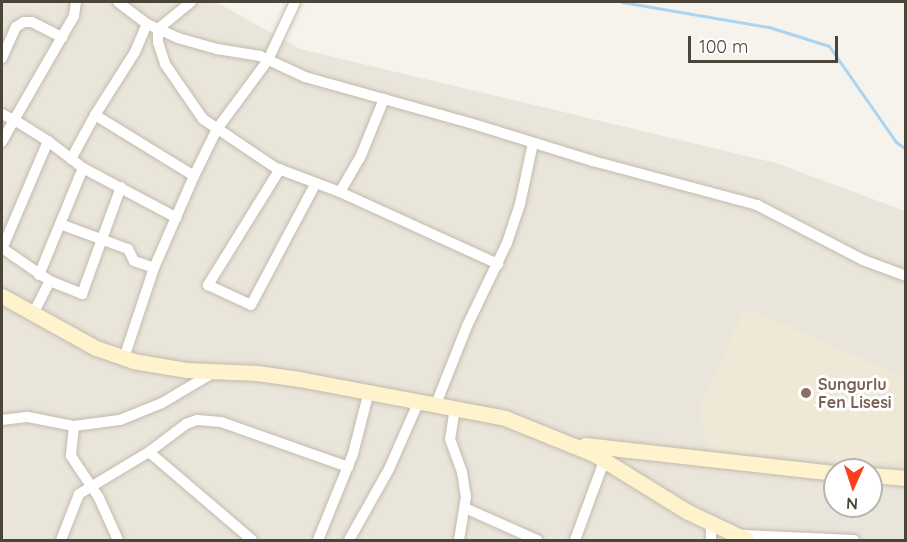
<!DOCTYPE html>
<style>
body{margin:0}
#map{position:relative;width:907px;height:542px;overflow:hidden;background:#f6f3ec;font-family:Quicksand,sans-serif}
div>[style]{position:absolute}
.residential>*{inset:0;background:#eae5da}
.education>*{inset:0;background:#efe8d6}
.stream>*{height:3px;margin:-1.5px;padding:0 1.5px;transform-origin:1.5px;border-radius:1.5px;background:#a9d4f2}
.roads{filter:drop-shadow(0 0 2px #c2bbae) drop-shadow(0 0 2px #c2bbae)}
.street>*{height:10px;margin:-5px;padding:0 5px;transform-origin:5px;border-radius:5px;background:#fff}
.secondary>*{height:15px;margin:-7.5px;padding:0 7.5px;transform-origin:7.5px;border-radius:7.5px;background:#fff3cd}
.dots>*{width:16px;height:16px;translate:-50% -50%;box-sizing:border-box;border:3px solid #fff;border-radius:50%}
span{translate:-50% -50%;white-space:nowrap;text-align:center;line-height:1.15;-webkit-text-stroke:6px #fff;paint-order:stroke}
.education-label{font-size:16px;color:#785e54;font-weight:700}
.left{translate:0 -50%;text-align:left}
.frame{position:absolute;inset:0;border:3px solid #4b4439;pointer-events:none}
.north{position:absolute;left:823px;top:458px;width:60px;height:60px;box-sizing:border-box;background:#fff;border:2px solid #b7b4b0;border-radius:50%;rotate:183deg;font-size:16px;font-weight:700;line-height:24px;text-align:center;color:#4b4439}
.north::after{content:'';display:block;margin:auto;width:21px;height:27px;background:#fc3f1d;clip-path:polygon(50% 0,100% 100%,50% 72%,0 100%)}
.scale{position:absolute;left:688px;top:36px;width:150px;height:27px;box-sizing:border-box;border:3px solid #4b4439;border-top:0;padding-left:8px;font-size:18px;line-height:21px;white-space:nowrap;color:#4b4439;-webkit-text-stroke:4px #fff;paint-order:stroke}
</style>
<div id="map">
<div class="residential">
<div style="clip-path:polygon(evenodd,2px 2px,216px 2px,300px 49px,776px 163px,905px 211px,905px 540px,2px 540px,2px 2px,835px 470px,871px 470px,871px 506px,835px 506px,835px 470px)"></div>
</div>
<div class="education">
<div style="clip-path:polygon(755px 312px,905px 378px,905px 461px,866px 463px,708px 450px,700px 408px,742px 314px)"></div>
</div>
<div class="stream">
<div style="left:622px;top:2px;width:149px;rotate:9.7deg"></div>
<div style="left:769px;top:27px;width:63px;rotate:17.6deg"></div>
<div style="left:829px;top:46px;width:117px;rotate:55.1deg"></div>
<div style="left:896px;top:142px;width:12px;rotate:35deg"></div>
</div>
<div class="roads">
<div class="street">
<div style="left:118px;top:2px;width:36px;rotate:37deg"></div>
<div style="left:147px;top:24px;width:34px;rotate:24deg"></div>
<div style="left:178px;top:38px;width:41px;rotate:15.8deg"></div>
<div style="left:217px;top:49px;width:44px;rotate:9.2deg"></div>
<div style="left:260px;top:56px;width:50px;rotate:25deg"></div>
<div style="left:305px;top:77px;width:171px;rotate:15.6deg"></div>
<div style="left:470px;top:123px;width:129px;rotate:17.2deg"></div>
<div style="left:593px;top:161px;width:170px;rotate:15deg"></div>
<div style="left:757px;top:205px;width:119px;rotate:27.4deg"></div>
<div style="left:863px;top:260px;width:46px;rotate:20.4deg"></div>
<div style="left:191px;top:2px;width:43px;rotate:140.7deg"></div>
<div style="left:158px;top:29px;width:13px;rotate:90deg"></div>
<div style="left:158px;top:42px;width:23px;rotate:72deg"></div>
<div style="left:165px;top:64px;width:67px;rotate:55.4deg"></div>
<div style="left:203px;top:119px;width:88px;rotate:33.9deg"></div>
<div style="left:276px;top:168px;width:68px;rotate:20.6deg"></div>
<div style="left:340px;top:192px;width:39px;rotate:-60deg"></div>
<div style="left:360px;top:158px;width:64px;rotate:-67.9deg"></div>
<div style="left:2px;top:58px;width:34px;rotate:-66deg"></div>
<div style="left:16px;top:27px;width:9px;rotate:-32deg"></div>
<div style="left:24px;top:22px;width:8px"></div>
<div style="left:32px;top:22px;width:34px;rotate:27deg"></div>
<div style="left:2px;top:114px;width:13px;rotate:27deg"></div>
<div style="left:14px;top:120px;width:25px;rotate:119deg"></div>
<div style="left:95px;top:115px;width:75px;rotate:-57.6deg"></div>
<div style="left:135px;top:52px;width:30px;rotate:-67deg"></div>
<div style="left:48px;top:141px;width:44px;rotate:37.6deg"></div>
<div style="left:83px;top:168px;width:106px;rotate:28deg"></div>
<div style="left:71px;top:159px;width:50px;rotate:-61.4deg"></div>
<div style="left:95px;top:115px;width:116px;rotate:31.6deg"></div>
<div style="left:280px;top:169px;width:137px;rotate:121.8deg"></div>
<div style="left:208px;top:285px;width:47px;rotate:24.9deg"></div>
<div style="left:251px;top:305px;width:138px;rotate:-62deg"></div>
<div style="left:340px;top:192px;width:174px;rotate:24.5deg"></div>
<div style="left:60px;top:224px;width:72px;rotate:20.2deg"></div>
<div style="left:128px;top:249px;width:13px;rotate:63deg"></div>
<div style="left:134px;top:261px;width:21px;rotate:19deg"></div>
<div style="left:2px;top:248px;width:58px;rotate:34.5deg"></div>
<div style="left:50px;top:281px;width:35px;rotate:22deg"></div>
<div style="left:82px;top:294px;width:114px;rotate:-70deg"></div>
<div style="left:2px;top:249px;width:117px;rotate:-66.9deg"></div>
<div style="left:48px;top:141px;width:40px;rotate:-148deg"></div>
<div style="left:14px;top:120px;width:120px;rotate:-60deg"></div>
<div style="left:74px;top:16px;width:14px;rotate:-82deg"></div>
<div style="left:39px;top:275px;width:116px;rotate:-67.6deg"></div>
<div style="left:33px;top:314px;width:37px;rotate:-63deg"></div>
<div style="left:124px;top:358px;width:95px;rotate:-71.6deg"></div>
<div style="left:154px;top:268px;width:100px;rotate:-66.5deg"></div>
<div style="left:194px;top:176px;width:52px;rotate:-63.9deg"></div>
<div style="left:217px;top:129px;width:86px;rotate:-53.5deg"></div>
<div style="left:268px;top:60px;width:64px;rotate:-65deg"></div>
<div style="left:436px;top:404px;width:84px;rotate:-68.3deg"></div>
<div style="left:467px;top:326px;width:92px;rotate:-64.3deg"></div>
<div style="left:507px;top:243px;width:41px;rotate:-71.6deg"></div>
<div style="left:520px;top:204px;width:62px;rotate:-78deg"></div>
<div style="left:455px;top:408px;width:31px;rotate:99deg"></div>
<div style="left:450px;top:439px;width:35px;rotate:70deg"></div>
<div style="left:462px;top:472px;width:25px;rotate:81deg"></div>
<div style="left:466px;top:497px;width:44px;rotate:99.2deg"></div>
<div style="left:2px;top:420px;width:26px;rotate:-7deg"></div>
<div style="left:28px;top:417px;width:47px;rotate:11.1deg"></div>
<div style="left:74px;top:426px;width:46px;rotate:-7.4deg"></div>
<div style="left:120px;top:420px;width:45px;rotate:-22deg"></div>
<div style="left:162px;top:403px;width:63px;rotate:-30.7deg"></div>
<div style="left:74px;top:426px;width:30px;rotate:96deg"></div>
<div style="left:71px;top:456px;width:50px;rotate:56.3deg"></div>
<div style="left:99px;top:498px;width:46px;rotate:65.7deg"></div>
<div style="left:149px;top:452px;width:135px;rotate:40.5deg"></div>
<div style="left:465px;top:508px;width:79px;rotate:24deg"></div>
<div style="left:741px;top:535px;width:113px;rotate:2.5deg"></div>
<div style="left:61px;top:540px;width:49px;rotate:-68.6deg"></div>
<div style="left:79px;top:494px;width:82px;rotate:-31deg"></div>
<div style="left:149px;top:452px;width:46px;rotate:-37.1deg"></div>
<div style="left:186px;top:424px;width:12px;rotate:-20deg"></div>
<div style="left:197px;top:420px;width:24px;rotate:5deg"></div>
<div style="left:221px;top:422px;width:135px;rotate:19.5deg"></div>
<div style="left:318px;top:540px;width:93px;rotate:-67.9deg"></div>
<div style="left:353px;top:454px;width:65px;rotate:-75.7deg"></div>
<div style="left:349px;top:540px;width:81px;rotate:-60.6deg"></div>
<div style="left:389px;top:469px;width:74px;rotate:-66.2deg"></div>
<div style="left:575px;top:540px;width:84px;rotate:-69.8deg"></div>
<div style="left:711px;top:540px;width:17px;rotate:-90deg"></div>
</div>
<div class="secondary">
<div style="left:2px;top:296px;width:107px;rotate:29deg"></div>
<div style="left:96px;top:348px;width:39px;rotate:19deg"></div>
<div style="left:133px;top:361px;width:55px;rotate:9.5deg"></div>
<div style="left:187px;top:370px;width:70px;rotate:2.5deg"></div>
<div style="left:257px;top:373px;width:42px;rotate:8.1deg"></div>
<div style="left:299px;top:379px;width:210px;rotate:10.7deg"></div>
<div style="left:505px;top:418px;width:96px;rotate:22deg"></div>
<div style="left:594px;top:454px;width:110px;rotate:31.7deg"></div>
<div style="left:688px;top:512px;width:65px;rotate:25.4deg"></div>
<div style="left:585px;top:445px;width:252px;rotate:6.4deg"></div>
<div style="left:871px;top:475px;width:35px;rotate:5deg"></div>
</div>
</div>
<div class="dots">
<div style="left:806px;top:393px;background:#8d6e63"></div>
</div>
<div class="education-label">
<span class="left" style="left:818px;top:393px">Sungurlu<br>Fen Lisesi</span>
</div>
<div class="frame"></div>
<div class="north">N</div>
<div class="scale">100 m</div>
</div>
